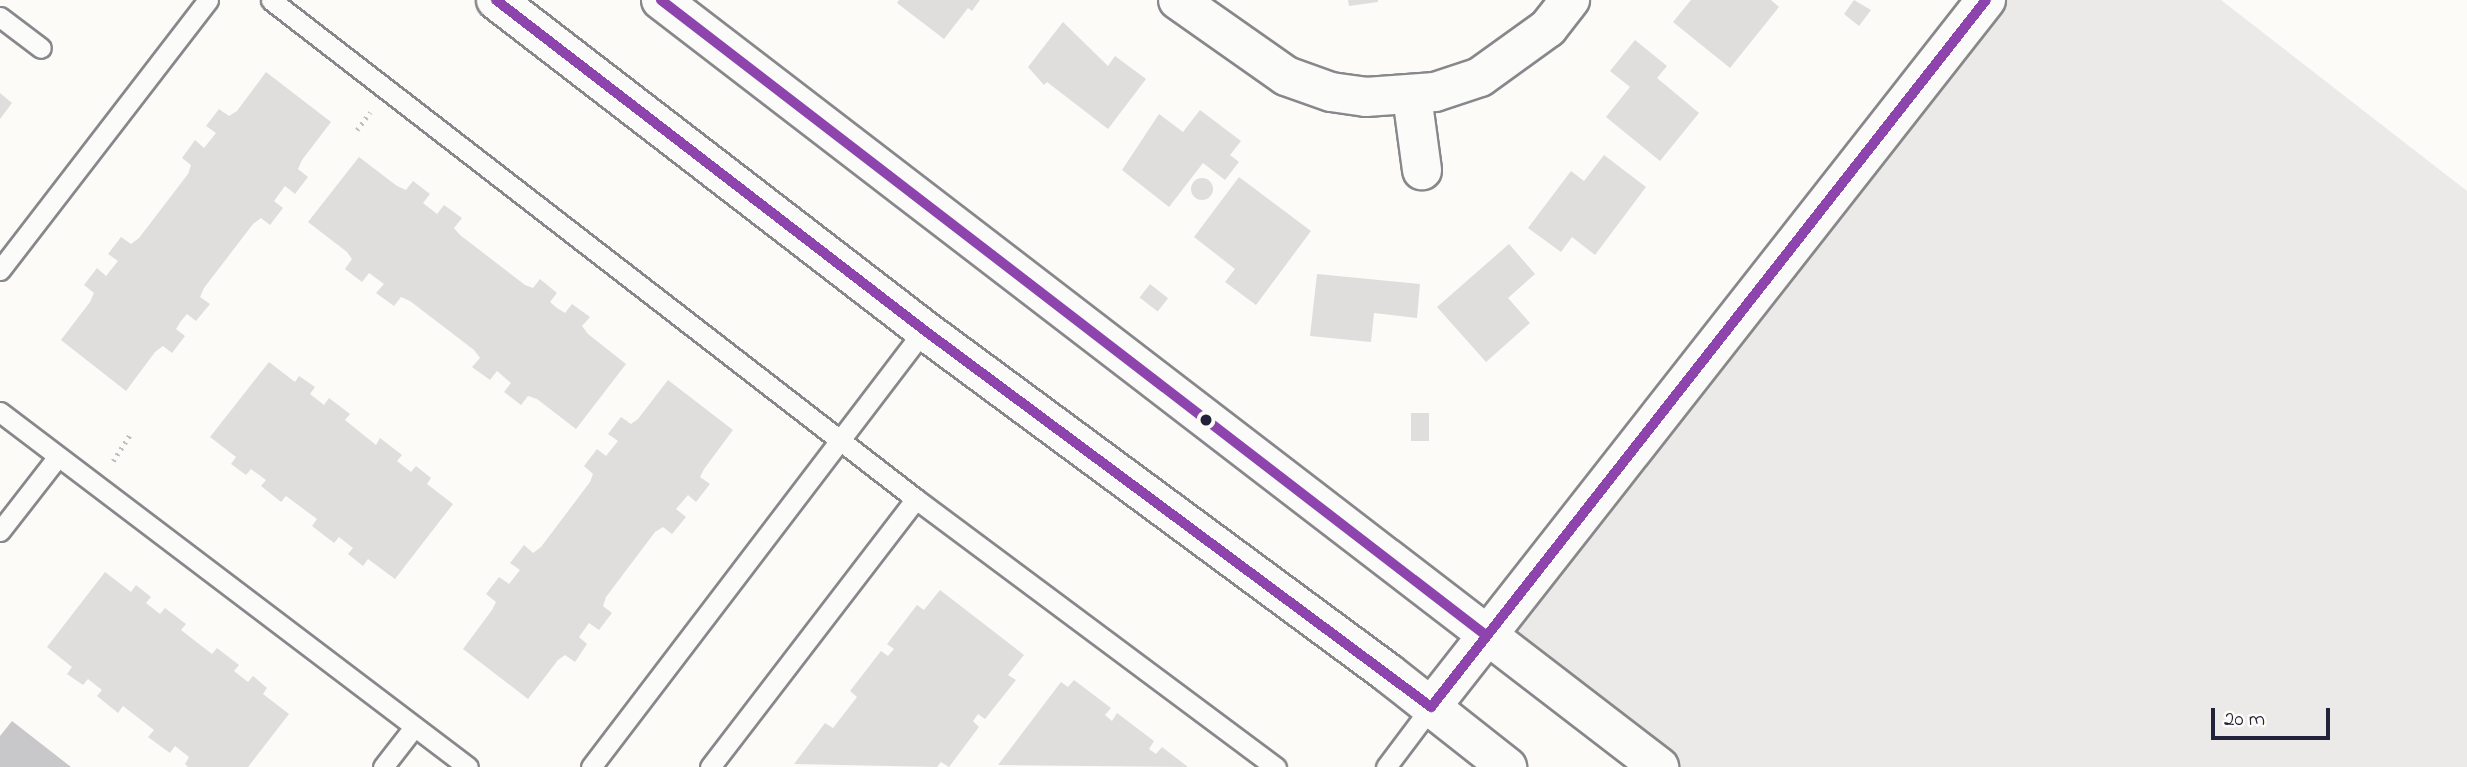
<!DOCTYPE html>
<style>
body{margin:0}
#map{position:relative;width:2467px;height:767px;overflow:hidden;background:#fcfbf8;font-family:"Indie Flower",sans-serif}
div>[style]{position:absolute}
.green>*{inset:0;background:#ebeae8}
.water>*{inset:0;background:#c8c8ca}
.building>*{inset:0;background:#dfdedd;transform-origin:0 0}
.round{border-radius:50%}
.path>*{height:4.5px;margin-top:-2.25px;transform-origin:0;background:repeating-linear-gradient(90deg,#bfbfc0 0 2px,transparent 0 7px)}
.roads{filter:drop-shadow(2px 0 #88888c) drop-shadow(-2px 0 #88888c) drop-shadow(0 2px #88888c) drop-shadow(0 -2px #88888c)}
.lane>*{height:19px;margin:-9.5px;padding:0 9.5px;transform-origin:9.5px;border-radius:9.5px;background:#fbfbf9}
.street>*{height:38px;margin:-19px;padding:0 19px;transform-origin:19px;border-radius:19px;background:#fbfbf9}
.secondary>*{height:38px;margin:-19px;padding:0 19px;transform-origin:19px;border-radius:19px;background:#fbfbf9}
.primary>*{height:38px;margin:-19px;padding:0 19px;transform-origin:19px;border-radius:19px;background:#fbfbf9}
.bus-1>*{height:10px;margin:-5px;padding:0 5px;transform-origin:5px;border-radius:5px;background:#8e44ad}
.dots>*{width:19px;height:19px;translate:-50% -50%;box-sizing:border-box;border:4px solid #fdfcf7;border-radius:50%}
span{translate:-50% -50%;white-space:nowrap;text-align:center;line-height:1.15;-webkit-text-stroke:5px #fdfcf7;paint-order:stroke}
.scale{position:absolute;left:2211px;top:708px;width:119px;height:32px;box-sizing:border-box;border:4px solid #22223b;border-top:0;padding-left:9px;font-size:21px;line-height:24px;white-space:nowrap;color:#22223b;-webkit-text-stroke:5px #fdfcf7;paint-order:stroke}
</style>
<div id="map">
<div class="green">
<i style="clip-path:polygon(1986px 0,2221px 0,2467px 191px,2467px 767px,1658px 767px,1487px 636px)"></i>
</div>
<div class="water">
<i style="clip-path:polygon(12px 721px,71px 767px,0 767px,0 736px)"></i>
</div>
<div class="building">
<i style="clip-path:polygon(899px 0,980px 0,972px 11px,968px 8px,944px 39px,897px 3px)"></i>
<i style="clip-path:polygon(1348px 0,1378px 0,1378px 2px,1349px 6px)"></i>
<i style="clip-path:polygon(1691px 0,1771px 0,1779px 7px,1730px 68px,1673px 22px)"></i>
<i style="clip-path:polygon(1854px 0,1871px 10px,1859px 26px,1844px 14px)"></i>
<i style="clip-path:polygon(1063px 22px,1108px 66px,1115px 56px,1146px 79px,1108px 129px,1047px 82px,1044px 85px,1028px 67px)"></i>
<i style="clip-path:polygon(1635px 40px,1667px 66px,1657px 78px,1699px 113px,1660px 161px,1606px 117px,1630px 87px,1610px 71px)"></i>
<i style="clip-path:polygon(266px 72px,331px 122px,302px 160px,298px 169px,308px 177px,295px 194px,285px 186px,274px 201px,283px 208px,270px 225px,261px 218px,253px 224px,204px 288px,200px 297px,210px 304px,196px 321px,187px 314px,181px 321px,176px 329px,185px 336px,172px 353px,163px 346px,155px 352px,126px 391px,61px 340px,90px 302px,94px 293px,84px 285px,97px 268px,106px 276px,118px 261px,108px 254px,121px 237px,131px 244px,139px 238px,188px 174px,191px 165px,182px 158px,195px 140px,204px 148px,216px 133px,206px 126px,219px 109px,229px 116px,237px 111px)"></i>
<i style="clip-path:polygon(0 93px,12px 103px,0 119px)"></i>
<i style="clip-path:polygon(1200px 110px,1241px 141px,1230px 155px,1239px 162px,1225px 180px,1203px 163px,1169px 207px,1122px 170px,1159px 114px,1183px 132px)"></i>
<i style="clip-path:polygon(1604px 155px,1646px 187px,1595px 255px,1572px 237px,1561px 252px,1528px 228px,1571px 171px,1584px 181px)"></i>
<i style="clip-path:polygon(359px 157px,397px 186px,406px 190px,413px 181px,430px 194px,423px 203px,437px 214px,444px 205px,462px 218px,454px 228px,460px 235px,525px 285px,533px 288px,540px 279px,557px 293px,550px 302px,557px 308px,565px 313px,572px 304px,590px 317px,582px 326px,588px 334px,626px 364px,576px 429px,537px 399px,528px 396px,521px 405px,504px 392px,511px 383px,497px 371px,490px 380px,472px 367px,480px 358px,474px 350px,410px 301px,401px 297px,394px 306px,376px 293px,384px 284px,369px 273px,362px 282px,345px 269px,352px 259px,347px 252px,308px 222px)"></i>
<i style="clip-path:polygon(1239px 177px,1311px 231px,1256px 305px,1225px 282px,1235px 269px,1194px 237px)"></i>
<i class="round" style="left:1191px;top:178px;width:22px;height:22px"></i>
<i style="clip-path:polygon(1509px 244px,1535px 274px,1508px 298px,1530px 323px,1486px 362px,1437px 307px)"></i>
<i style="clip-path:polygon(1317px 274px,1420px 284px,1417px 318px,1374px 313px,1371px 342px,1310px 336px)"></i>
<i style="left:1150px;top:284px;width:23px;height:17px;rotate:38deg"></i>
<i style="clip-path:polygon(269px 362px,295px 382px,299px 376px,315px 387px,310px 394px,324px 405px,329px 398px,350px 414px,345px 420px,376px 445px,380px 438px,402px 455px,397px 461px,411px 472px,416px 466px,431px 478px,427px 484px,453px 504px,395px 579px,368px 559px,363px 566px,348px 554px,353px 548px,339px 537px,334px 543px,312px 526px,317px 519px,286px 496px,281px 502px,261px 486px,266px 480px,251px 469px,246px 475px,231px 464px,236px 457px,210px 437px)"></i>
<i style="clip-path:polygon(668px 380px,733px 430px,704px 469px,700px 477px,710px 484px,696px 502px,688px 495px,676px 509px,686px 517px,672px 534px,663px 527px,655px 532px,606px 597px,603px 606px,612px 613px,599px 630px,589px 623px,579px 637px,587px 644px,575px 662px,565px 655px,558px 660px,528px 699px,463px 649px,492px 610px,496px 602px,486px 594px,499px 577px,509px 584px,520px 570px,510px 563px,524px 545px,533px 553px,541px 547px,590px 482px,593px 474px,584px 466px,597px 449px,606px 456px,618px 441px,608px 434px,621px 417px,631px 424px,638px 419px)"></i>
<i style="left:1411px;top:413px;width:18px;height:28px"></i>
<i style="clip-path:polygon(105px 572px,131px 592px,136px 585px,151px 597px,146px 603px,160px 614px,165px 608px,186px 624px,181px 630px,212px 654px,217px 648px,239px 665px,234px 671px,248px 682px,253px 676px,267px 688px,263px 694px,289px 714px,248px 767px,188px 767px,185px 764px,189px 757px,175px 746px,170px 753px,148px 737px,154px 730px,123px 706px,118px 713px,97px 696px,102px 690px,88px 679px,83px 685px,67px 674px,72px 667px,47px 647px)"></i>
<i style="clip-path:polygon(940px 590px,1024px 655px,1008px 675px,1016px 680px,985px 719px,978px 714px,973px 721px,979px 727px,949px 767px,941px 762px,937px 767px,794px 764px,825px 723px,833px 728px,857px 697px,850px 691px,881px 651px,888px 656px,894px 649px,887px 644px,917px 605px,924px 610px)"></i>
<i style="clip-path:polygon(1074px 680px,1111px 708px,1105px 715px,1112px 721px,1117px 713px,1154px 741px,1149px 749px,1156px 754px,1162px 747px,1188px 767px,998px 765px,1061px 682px,1068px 687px)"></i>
</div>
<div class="path">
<i style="left:357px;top:130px;width:22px;rotate:-54deg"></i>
<i style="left:113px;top:461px;width:33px;rotate:-57deg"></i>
</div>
<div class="roads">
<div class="lane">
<i style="left:271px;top:0;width:815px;rotate:37.73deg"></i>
<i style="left:916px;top:499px;width:449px;rotate:36.7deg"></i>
<i style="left:0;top:17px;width:51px;rotate:37.1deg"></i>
<i style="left:0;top:270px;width:341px;rotate:-52.4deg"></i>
<i style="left:0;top:412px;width:587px;rotate:37.18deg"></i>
<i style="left:0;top:531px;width:91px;rotate:-52.1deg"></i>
<i style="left:383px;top:767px;width:51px;rotate:-52.2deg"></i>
<i style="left:591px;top:767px;width:549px;rotate:-52.69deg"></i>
<i style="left:710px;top:767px;width:338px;rotate:-52.5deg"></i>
<i style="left:1386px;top:767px;width:75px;rotate:-53.1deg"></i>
</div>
<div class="street">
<i style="left:1178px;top:0;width:132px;rotate:35.1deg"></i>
<i style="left:1286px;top:76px;width:48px;rotate:19.6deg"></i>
<i style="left:1331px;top:92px;width:35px;rotate:8deg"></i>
<i style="left:1366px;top:97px;width:69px;rotate:-4.1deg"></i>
<i style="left:1435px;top:92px;width:47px;rotate:-18.4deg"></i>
<i style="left:1480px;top:77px;width:84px;rotate:-35.8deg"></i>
<i style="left:1548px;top:28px;width:36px;rotate:-52deg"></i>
<i style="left:1412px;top:96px;width:75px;rotate:82.3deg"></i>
</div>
<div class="secondary">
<i style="left:1431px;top:707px;width:899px;rotate:-51.87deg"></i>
</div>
<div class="primary">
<i style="left:496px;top:0;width:540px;rotate:37.63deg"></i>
<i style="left:924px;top:330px;width:577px;rotate:36.47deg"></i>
<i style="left:1388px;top:673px;width:152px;rotate:38.3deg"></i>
<i style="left:661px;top:0;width:1259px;rotate:37.54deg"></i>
</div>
</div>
<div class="bus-1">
<i style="left:496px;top:0;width:540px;rotate:37.63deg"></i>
<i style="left:924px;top:330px;width:632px;rotate:36.63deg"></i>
<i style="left:1431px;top:707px;width:899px;rotate:-51.87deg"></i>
<i style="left:661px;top:0;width:1042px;rotate:37.6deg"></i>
</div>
<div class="dots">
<i style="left:1206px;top:420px;background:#22223b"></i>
</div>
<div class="scale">20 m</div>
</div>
